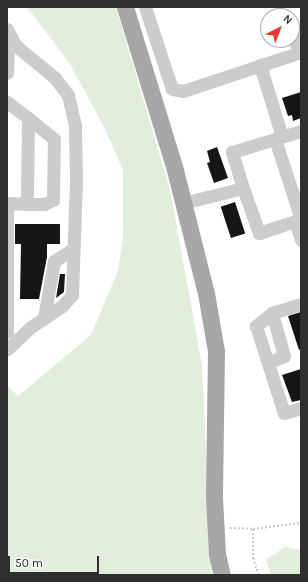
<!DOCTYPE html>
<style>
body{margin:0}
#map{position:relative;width:308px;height:582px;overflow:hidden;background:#fff;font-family:Karla,sans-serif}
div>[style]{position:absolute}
.green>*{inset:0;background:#e3eddd}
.building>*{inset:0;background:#161616;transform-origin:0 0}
.path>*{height:2px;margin-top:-1px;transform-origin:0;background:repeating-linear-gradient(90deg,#ccc 0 2px,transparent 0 4px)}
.minor>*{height:13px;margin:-6.5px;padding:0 6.5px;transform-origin:6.5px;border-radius:6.5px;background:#ccc}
.major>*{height:17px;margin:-8.5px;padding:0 8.5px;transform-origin:8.5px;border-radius:8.5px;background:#a7a7a7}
span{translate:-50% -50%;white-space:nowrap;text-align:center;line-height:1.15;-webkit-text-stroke:4px #fff;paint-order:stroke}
.frame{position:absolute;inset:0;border:8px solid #2f2f2f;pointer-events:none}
.north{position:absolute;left:260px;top:8px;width:40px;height:40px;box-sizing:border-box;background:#fff;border:1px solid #acacac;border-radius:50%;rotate:42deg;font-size:11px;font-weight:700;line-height:16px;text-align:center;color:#2f2f2f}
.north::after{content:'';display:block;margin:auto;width:14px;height:18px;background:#eb3a2d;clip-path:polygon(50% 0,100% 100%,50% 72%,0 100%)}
.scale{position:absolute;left:8px;top:556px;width:91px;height:18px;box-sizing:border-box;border:2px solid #2f2f2f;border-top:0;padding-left:5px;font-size:12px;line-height:14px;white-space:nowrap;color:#2f2f2f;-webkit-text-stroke:3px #fff;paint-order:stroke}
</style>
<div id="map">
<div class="green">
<i style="clip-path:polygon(27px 7px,116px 7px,170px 190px,202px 365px,212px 575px,7px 575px,7px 385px,18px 396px,91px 335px,118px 271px,123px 238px,123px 170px,104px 127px,70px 64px)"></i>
<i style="clip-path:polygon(285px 547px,301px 550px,301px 575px,271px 575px,266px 560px)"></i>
</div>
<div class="building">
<i style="clip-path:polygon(301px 92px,301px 118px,293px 121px,292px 115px,288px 116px,282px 98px)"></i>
<i style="clip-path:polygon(217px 147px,228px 178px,214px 183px,207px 163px,210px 162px,207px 151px)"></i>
<i style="left:235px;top:202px;width:33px;height:15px;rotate:72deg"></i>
<i style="clip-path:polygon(15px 224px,60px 224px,60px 244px,47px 244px,47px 257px,39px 299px,20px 299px,21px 244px,15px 244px)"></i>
<i style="clip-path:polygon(60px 274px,65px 274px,64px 292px,56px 298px)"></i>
<i style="clip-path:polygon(301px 312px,301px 349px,299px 350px,288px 316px)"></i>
<i style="clip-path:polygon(301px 369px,301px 400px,292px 402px,282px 375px)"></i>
</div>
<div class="path">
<i style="left:230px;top:528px;width:23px;rotate:2deg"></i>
<i style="left:253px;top:529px;width:48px;rotate:-7.1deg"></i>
<i style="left:253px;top:529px;width:29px;rotate:90deg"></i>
<i style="left:253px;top:558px;width:18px;rotate:71deg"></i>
</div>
<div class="minor">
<i style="left:145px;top:7px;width:86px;rotate:71.8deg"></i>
<i style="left:172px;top:89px;width:11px;rotate:10deg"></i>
<i style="left:183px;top:91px;width:124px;rotate:-18.3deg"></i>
<i style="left:7px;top:29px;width:18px;rotate:63deg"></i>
<i style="left:15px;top:45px;width:52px;rotate:39.5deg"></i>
<i style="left:55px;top:78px;width:21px;rotate:53deg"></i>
<i style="left:68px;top:95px;width:31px;rotate:77deg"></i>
<i style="left:75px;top:125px;width:56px;rotate:89deg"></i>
<i style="left:76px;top:181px;width:114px;rotate:92deg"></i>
<i style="left:72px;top:295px;width:15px;rotate:132deg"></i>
<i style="left:62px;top:306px;width:36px;rotate:146deg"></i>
<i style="left:32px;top:326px;width:34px;rotate:137deg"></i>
<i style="left:292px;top:32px;width:21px;rotate:71deg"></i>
<i style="left:260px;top:65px;width:75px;rotate:73deg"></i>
<i style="left:7px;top:73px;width:39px;rotate:-87deg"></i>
<i style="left:7px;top:102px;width:26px;rotate:37deg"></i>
<i style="left:28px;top:118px;width:86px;rotate:90.7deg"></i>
<i style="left:27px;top:204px;width:20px;rotate:-177deg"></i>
<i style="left:275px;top:139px;width:84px;rotate:72deg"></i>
<i style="left:243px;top:188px;width:48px;rotate:70.4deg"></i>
<i style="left:259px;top:233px;width:44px;rotate:-18.4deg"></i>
<i style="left:183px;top:203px;width:62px;rotate:-14deg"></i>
<i style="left:243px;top:188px;width:38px;rotate:-107deg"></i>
<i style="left:232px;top:152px;width:72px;rotate:-16.9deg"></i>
<i style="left:27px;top:204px;width:17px"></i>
<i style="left:44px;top:204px;width:10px;rotate:-24deg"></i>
<i style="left:53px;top:200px;width:61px;rotate:-89.1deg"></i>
<i style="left:54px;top:139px;width:33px;rotate:-141deg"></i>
<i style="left:7px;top:210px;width:122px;rotate:90deg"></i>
<i style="left:295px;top:221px;width:20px;rotate:72deg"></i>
<i style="left:301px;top:304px;width:30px;rotate:163deg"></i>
<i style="left:272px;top:313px;width:21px;rotate:141deg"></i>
<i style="left:256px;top:326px;width:91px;rotate:72.2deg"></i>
<i style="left:284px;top:413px;width:18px;rotate:-16deg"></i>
<i style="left:44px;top:318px;width:58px;rotate:-80deg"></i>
<i style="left:54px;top:261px;width:22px;rotate:-32deg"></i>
<i style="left:268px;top:363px;width:17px;rotate:-24deg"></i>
<i style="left:284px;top:356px;width:45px;rotate:-105.6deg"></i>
</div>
<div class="major">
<i style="left:125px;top:7px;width:170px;rotate:72.9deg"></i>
<i style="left:175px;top:170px;width:127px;rotate:75.9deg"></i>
<i style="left:206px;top:293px;width:59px;rotate:80.2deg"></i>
<i style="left:216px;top:351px;width:146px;rotate:90.8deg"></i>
<i style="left:214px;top:497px;width:57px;rotate:87deg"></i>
<i style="left:217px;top:554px;width:22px;rotate:77deg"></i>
</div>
<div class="frame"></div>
<div class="north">N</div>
<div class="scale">50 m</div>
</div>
